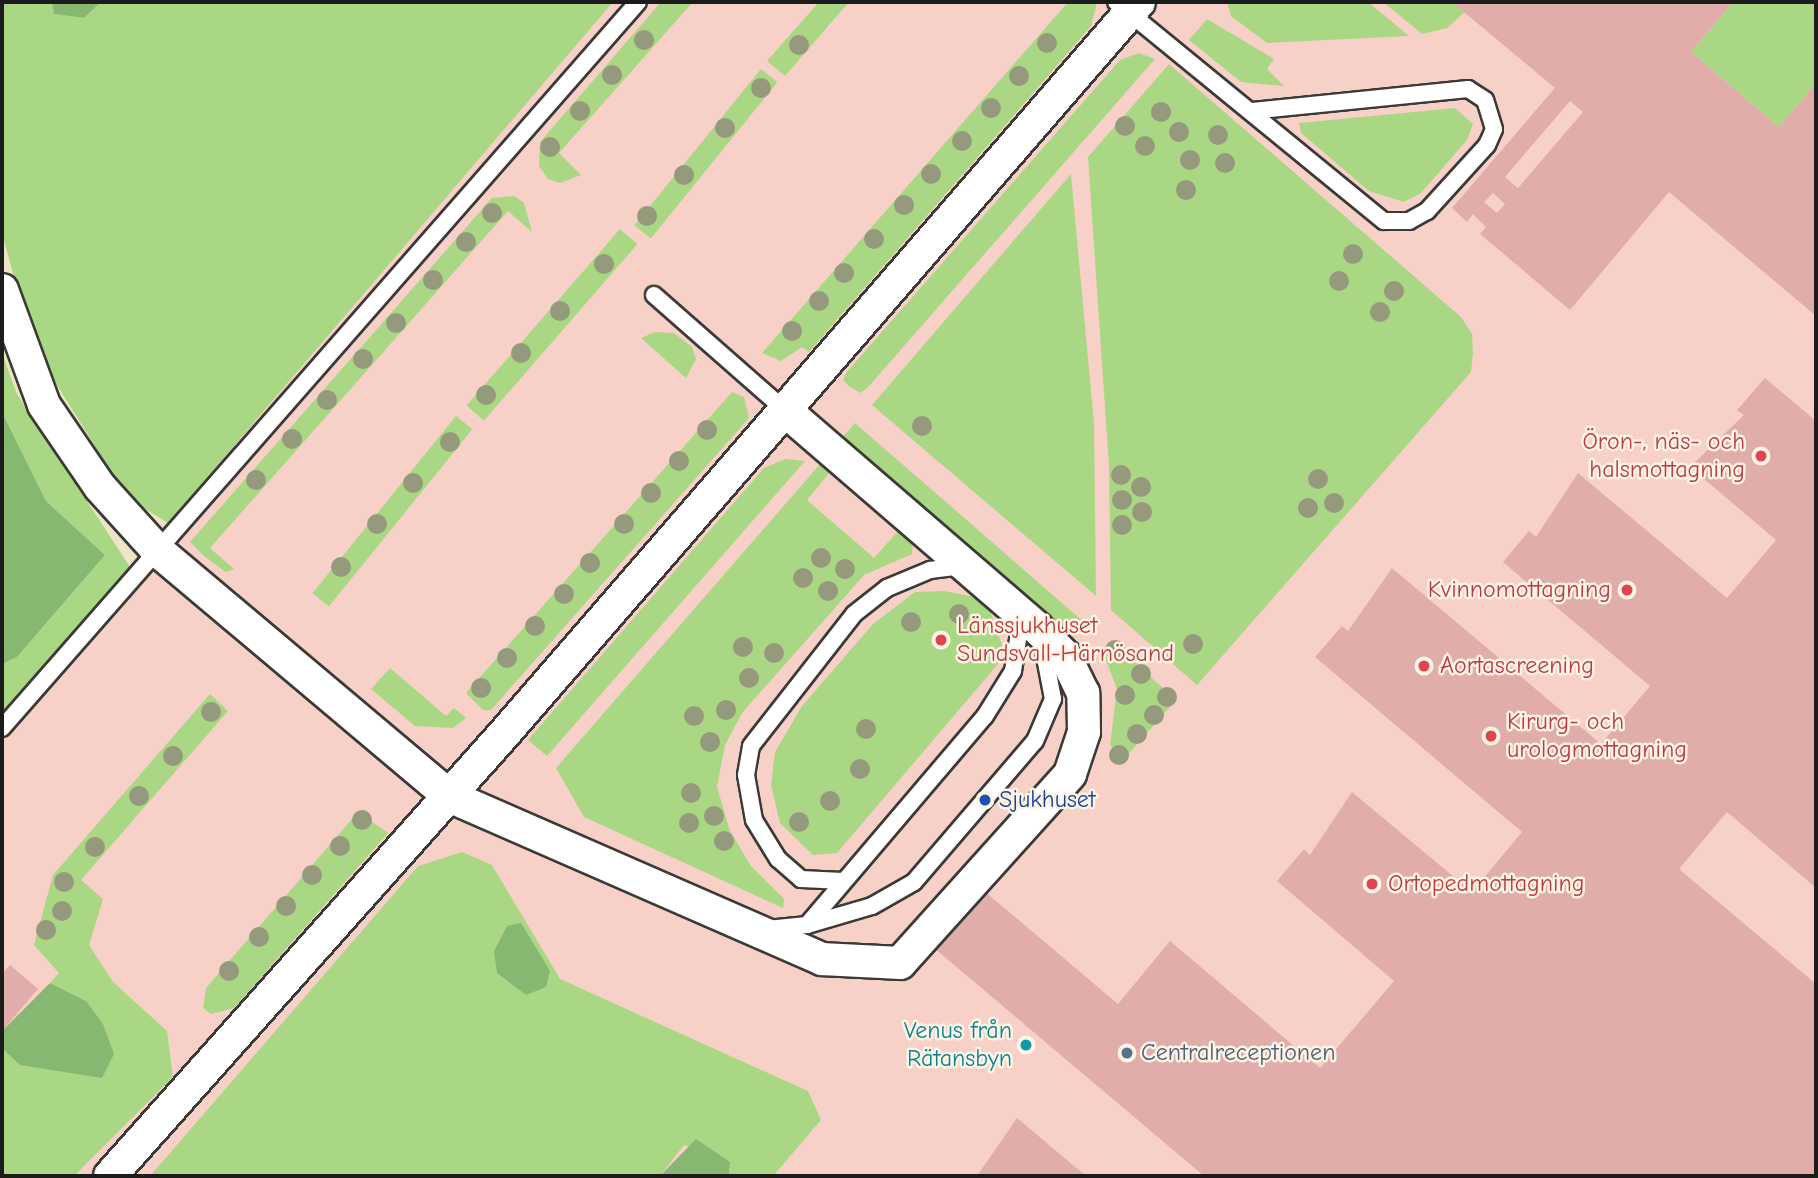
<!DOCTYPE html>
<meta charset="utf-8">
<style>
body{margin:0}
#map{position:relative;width:1818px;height:1178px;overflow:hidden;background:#ede5c6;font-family:"Comic Neue",sans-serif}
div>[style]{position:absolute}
.built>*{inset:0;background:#f7d1c7}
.green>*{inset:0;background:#aad784;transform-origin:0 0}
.forest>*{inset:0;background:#87b872}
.building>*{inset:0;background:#e1adab}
.roads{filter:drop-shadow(2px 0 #3b3a36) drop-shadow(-2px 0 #3b3a36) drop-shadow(0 2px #3b3a36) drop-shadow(0 -2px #3b3a36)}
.lane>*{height:16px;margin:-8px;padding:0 8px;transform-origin:8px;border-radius:8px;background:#fff}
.street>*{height:32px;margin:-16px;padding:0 16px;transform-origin:16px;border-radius:16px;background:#fff}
.trees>*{width:20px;height:20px;margin:-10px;border-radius:50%;background:#969a7c}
.dots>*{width:19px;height:19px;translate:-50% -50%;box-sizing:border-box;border:4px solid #fcf5e5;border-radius:50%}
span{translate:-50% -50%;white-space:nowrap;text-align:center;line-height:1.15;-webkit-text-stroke:5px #fcf5e5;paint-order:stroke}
.health-label{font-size:24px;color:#be3a42}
.right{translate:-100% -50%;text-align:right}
.left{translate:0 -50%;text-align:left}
.transit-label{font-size:24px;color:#164399}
.culture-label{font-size:24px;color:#0d838f}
.service-label{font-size:24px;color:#4e5e75}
.frame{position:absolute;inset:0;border:4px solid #1c1c1c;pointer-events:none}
</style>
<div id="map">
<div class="built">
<i style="clip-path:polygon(613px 2px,1816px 2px,1816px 1176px,2px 1176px,2px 712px)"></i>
</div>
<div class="green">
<i style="clip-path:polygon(2px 2px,52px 2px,55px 14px,84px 18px,101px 2px,613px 2px,168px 523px,139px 505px,110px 470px,33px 347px,2px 233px)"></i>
<i style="clip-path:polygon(661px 2px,693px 2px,559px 153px,581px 175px,560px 183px,548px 179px,539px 166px,540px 142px)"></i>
<i style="clip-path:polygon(819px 2px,849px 2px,785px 76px,767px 61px)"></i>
<i style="clip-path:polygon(1068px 2px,1097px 3px,1091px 26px,809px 352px,802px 347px,781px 361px,762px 353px)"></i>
<i style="clip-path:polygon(1227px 2px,1368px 2px,1409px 36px,1267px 43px,1231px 16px)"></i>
<i style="clip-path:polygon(1383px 2px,1452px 2px,1465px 12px,1447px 28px,1422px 34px)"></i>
<i style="clip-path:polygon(1733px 2px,1816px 2px,1816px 83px,1779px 127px,1691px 52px)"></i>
<i style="clip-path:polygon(1207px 19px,1274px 59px,1267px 69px,1284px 86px,1241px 82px,1189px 40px)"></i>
<i style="clip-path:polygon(1139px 53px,1155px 59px,869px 386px,861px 393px,850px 387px,843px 380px,846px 373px,1120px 60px)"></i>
<i style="clip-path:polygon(1169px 64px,1461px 317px,1472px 334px,1473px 353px,1471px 372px,1197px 685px,1111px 610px,1109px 466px,1088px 157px)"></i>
<i style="left:761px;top:69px;width:21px;height:201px;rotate:39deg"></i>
<i style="clip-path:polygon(1455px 108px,1473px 124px,1467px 140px,1421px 193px,1404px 202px,1369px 191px,1301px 133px,1299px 123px)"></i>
<i style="clip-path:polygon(1071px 174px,1094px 424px,1096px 596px,872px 405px)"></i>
<i style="clip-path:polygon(514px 196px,524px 203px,532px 232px,508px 211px,210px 548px,234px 569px,226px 572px,205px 557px,190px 542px,492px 198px)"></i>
<i style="left:620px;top:229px;width:23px;height:234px;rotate:41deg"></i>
<i style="clip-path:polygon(655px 332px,674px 333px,692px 347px,696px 359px,686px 378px,641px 338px)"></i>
<i style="clip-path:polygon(2px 353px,17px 394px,130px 567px,2px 712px,2px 664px,17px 657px,105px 555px,46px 501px,2px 412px)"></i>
<i style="clip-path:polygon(732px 392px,744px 397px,749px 418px,491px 710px,483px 710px,466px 693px)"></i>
<i style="left:456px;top:416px;width:21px;height:228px;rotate:39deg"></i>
<i style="left:855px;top:423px;width:306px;height:18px;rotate:41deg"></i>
<i style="clip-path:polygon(785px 459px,805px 461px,547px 756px,528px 740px,764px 468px)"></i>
<i style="clip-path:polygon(821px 463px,830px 472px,807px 500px,874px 558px,898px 531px,913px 543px,912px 554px,864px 575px,742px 713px,725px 745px,717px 787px,730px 831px,751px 866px,784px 899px,783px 908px,584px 817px,556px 768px)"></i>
<i style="clip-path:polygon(944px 591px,975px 597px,990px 610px,1003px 648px,998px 664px,837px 853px,813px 855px,780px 823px,771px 785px,775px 752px,802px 706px,873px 624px,915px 592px)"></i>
<i style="clip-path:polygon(1113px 643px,1176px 700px,1125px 758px,1110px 745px,1117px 689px,1104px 655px)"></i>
<i style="clip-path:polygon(390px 668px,446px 716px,454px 708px,466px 718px,453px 728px,415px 726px,371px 689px)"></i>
<i style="clip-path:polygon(210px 694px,228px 711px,81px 880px,103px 899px,89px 945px,113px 982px,167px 1031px,173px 1077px,74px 1176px,2px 1176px,2px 1028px,2px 1048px,86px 1001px,50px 983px,59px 973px,34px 945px,53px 875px)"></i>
<i style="clip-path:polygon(358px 812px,388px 833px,234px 1008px,211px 1014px,203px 1008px,206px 988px)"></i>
<i style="clip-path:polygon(462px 852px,492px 865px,560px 979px,808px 1091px,821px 1120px,773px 1176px,729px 1176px,730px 1162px,684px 1145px,660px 1176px,150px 1176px,418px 866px)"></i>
</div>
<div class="forest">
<i style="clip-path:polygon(52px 2px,101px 2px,84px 18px,54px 14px)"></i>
<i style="clip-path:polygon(2px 412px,46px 501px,105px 555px,17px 657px,2px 664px)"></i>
<i style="clip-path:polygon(521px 923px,550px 971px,546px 987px,526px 995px,497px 973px,494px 951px,507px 926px)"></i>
<i style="clip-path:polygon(50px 983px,86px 1001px,103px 1024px,114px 1054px,102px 1078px,20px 1065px,2px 1048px,3px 1030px)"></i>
<i style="clip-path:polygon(696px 1139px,730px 1162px,729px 1176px,660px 1176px)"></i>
</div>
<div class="building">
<i style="clip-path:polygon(evenodd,1452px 2px,1733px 2px,1691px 52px,1779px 127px,1816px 83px,1816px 316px,1669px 192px,1570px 310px,1480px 234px,1486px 227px,1473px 214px,1467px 222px,1452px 208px,1555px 88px,1452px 2px,1570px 101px,1583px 112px,1518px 188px,1505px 177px,1570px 101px,1452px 2px,1493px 193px,1505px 204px,1497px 213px,1484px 202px,1493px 193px)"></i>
<i style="clip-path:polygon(1765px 378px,1816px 421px,1816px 888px,1727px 812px,1679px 869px,1816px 984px,1816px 1176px,1204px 1176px,934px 948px,983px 890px,1118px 1004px,1170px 941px,1320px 1068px,1394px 981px,1277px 881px,1304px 849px,1310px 855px,1352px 792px,1472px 892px,1522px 832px,1315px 657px,1342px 626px,1348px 631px,1392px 568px,1601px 744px,1650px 686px,1503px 562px,1529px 531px,1536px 537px,1578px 473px,1727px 598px,1776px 540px,1690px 467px,1744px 415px,1737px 410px)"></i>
<i style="clip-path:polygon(10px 965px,38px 989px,3px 1030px,2px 974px)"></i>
<i style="clip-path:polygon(1017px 1118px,1086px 1176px,977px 1176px)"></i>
</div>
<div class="roads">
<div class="lane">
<i style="left:1116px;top:2px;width:346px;rotate:39.3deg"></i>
<i style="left:1384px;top:221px;width:25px"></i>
<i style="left:1409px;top:221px;width:21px;rotate:-29deg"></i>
<i style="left:1427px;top:211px;width:89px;rotate:-47.7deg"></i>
<i style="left:1487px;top:145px;width:17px;rotate:-66deg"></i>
<i style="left:1494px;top:129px;width:30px;rotate:-107deg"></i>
<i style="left:1485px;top:100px;width:20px;rotate:-147deg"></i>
<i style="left:1468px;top:89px;width:219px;rotate:174.2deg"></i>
<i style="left:654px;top:295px;width:176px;rotate:41.3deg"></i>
<i style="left:2px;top:728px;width:965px;rotate:-48.78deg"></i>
<i style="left:843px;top:881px;width:42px;rotate:-177.3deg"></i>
<i style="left:801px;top:879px;width:30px;rotate:-139deg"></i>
<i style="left:778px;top:859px;width:46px;rotate:-121.6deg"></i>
<i style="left:754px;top:820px;width:46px;rotate:-100.1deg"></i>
<i style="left:746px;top:775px;width:29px;rotate:-80deg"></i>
<i style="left:751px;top:746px;width:167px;rotate:-52deg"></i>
<i style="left:854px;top:614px;width:42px;rotate:-38.2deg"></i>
<i style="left:887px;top:588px;width:47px;rotate:-22.7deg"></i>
<i style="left:930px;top:570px;width:35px;rotate:-7deg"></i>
<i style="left:807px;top:925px;width:275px;rotate:-49.6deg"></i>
<i style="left:985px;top:716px;width:53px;rotate:-58.1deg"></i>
<i style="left:1013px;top:671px;width:39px;rotate:-81deg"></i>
<i style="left:1019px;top:632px;width:19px;rotate:-108deg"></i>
<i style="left:767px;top:929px;width:40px;rotate:-5.7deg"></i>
<i style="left:807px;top:925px;width:68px;rotate:-16.3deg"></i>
<i style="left:872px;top:906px;width:48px;rotate:-29.7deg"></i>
<i style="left:914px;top:882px;width:186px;rotate:-49.4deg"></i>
<i style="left:1035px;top:741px;width:46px;rotate:-66.8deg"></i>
<i style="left:1053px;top:699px;width:58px;rotate:-100.9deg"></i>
</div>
<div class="street">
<i style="left:2px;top:290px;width:122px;rotate:69.9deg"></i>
<i style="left:44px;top:405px;width:99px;rotate:55.7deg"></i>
<i style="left:100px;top:487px;width:85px;rotate:47.9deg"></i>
<i style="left:157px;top:550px;width:382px;rotate:40.1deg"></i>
<i style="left:449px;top:796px;width:407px;rotate:23.6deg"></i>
<i style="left:822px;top:959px;width:78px;rotate:2.9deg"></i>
<i style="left:900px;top:963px;width:254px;rotate:-48deg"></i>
<i style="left:1070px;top:774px;width:44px;rotate:-71.6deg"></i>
<i style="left:1084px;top:732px;width:39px;rotate:-91deg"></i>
<i style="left:1083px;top:693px;width:41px;rotate:-115.9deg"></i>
<i style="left:1065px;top:656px;width:41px;rotate:-135deg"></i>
<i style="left:1036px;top:627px;width:330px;rotate:-139.2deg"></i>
<i style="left:110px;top:1176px;width:592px;rotate:-48.29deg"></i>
<i style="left:504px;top:734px;width:969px;rotate:-49.06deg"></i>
</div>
</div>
<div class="trees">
<i style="left:644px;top:40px"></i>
<i style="left:1047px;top:43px"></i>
<i style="left:799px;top:45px"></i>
<i style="left:612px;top:75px"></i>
<i style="left:1019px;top:76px"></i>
<i style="left:761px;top:88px"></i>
<i style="left:991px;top:108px"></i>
<i style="left:580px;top:111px"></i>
<i style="left:1161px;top:112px"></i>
<i style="left:1125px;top:126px"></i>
<i style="left:725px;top:128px"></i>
<i style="left:1179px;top:132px"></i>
<i style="left:1218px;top:135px"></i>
<i style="left:962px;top:141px"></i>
<i style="left:1145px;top:146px"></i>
<i style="left:550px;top:147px"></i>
<i style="left:1190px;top:160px"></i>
<i style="left:1225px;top:163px"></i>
<i style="left:931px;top:174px"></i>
<i style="left:684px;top:175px"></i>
<i style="left:1186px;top:190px"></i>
<i style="left:904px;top:205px"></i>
<i style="left:492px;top:213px"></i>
<i style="left:647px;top:216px"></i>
<i style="left:874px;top:239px"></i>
<i style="left:466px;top:242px"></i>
<i style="left:1353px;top:254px"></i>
<i style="left:604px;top:264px"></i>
<i style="left:844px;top:273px"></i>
<i style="left:433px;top:280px"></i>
<i style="left:1339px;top:281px"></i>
<i style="left:1394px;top:291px"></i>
<i style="left:819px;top:301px"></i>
<i style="left:560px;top:311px"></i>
<i style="left:1380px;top:312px"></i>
<i style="left:396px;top:323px"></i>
<i style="left:792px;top:331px"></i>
<i style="left:521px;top:353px"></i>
<i style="left:363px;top:359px"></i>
<i style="left:486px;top:395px"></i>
<i style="left:327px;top:400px"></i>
<i style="left:922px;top:426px"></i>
<i style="left:707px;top:430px"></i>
<i style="left:292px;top:439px"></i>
<i style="left:450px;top:442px"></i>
<i style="left:679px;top:461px"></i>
<i style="left:1121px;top:475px"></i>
<i style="left:1318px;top:479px"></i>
<i style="left:256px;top:480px"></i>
<i style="left:413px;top:483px"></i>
<i style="left:1141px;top:487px"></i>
<i style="left:651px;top:493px"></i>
<i style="left:1122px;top:500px"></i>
<i style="left:1334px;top:503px"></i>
<i style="left:1308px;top:508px"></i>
<i style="left:1142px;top:512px"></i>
<i style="left:377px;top:524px"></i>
<i style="left:624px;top:524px"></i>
<i style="left:1122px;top:525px"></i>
<i style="left:821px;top:558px"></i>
<i style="left:590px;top:563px"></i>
<i style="left:341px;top:567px"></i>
<i style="left:845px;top:569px"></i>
<i style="left:803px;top:578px"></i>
<i style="left:828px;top:591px"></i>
<i style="left:564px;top:594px"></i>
<i style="left:959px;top:614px"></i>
<i style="left:911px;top:622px"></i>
<i style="left:535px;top:626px"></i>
<i style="left:1193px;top:644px"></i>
<i style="left:743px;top:647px"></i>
<i style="left:1115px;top:650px"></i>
<i style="left:774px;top:653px"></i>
<i style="left:507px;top:658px"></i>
<i style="left:1141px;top:674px"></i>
<i style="left:749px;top:678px"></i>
<i style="left:481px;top:688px"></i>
<i style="left:1125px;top:695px"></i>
<i style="left:1167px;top:697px"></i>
<i style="left:726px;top:710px"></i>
<i style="left:211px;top:712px"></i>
<i style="left:1154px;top:715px"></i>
<i style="left:694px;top:716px"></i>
<i style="left:866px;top:729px"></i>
<i style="left:1137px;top:734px"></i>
<i style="left:710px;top:742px"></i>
<i style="left:1119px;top:755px"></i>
<i style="left:173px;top:756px"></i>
<i style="left:860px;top:769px"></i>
<i style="left:691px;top:793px"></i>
<i style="left:139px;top:796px"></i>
<i style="left:830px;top:801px"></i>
<i style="left:714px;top:816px"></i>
<i style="left:362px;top:820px"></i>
<i style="left:799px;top:822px"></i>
<i style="left:689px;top:823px"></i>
<i style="left:724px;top:841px"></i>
<i style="left:340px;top:846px"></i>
<i style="left:95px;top:847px"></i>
<i style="left:312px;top:875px"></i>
<i style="left:64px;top:882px"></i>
<i style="left:286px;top:906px"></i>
<i style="left:62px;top:911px"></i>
<i style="left:46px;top:930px"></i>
<i style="left:259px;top:937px"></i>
<i style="left:229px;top:971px"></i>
</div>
<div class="dots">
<i style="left:1761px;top:456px;background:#e0444e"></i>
<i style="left:1627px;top:590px;background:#e0444e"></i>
<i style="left:941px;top:640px;background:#e0444e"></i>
<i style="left:1424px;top:666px;background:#e0444e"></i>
<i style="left:1491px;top:736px;background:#e0444e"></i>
<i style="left:985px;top:800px;background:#1a4fb4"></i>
<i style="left:1372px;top:884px;background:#e0444e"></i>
<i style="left:1026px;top:1045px;background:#0f9aa8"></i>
<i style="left:1127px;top:1053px;background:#5c6f8a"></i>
</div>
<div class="health-label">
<span class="right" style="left:1745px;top:456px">Öron-, näs- och<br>halsmottagning</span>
<span class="right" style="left:1611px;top:590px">Kvinnomottagning</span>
<span class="left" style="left:957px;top:640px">Länssjukhuset<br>Sundsvall-Härnösand</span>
<span class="left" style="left:1440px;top:666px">Aortascreening</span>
<span class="left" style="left:1507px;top:736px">Kirurg- och<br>urologmottagning</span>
<span class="left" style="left:1388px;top:884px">Ortopedmottagning</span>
</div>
<div class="transit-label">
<span class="left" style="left:999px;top:800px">Sjukhuset</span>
</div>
<div class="culture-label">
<span class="right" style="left:1012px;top:1045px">Venus från<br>Rätansbyn</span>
</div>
<div class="service-label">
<span class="left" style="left:1141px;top:1053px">Centralreceptionen</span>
</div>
<div class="frame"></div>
</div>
